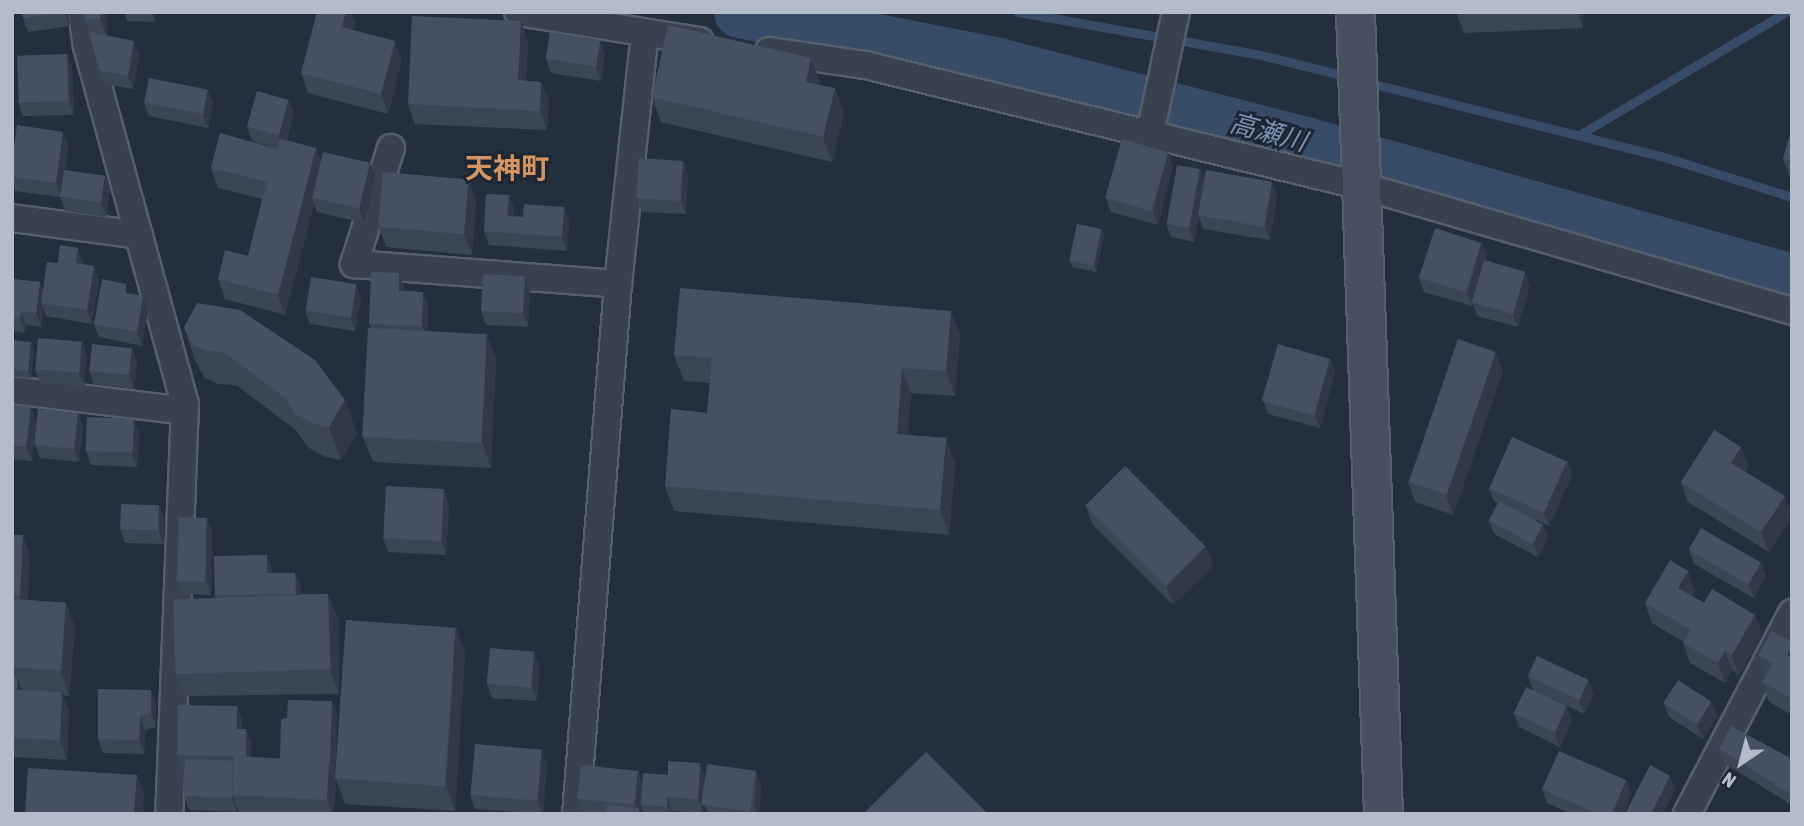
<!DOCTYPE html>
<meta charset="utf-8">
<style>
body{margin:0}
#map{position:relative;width:1804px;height:826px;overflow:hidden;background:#242f3e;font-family:"Asap Condensed","Noto Sans JP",sans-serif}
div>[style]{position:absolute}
.stream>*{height:9px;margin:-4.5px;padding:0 4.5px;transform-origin:4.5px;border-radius:4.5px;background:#394c67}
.river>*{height:51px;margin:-25.5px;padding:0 25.5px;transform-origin:25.5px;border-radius:25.5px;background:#394c67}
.roads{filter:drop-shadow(2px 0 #565f6c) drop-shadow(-2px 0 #565f6c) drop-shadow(0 2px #565f6c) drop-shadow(0 -2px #565f6c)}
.street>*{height:26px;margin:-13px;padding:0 13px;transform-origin:13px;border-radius:13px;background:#38414e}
.secondary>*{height:37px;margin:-18.5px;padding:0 18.5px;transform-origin:18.5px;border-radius:18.5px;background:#465061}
.wall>*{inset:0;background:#3b4654}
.shaded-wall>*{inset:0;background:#303945}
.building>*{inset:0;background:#455162;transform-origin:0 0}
span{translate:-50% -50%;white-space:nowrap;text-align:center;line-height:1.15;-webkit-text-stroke:6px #1d2633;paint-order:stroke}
.water-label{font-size:26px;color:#7c92b1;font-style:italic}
.quarter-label{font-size:28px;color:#d59563;font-weight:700}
.frame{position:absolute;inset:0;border:14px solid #b4bcc9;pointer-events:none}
.north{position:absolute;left:1706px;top:728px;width:70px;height:70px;-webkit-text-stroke:5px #1d2633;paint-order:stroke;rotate:215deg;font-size:19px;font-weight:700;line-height:28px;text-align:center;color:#b4bcc9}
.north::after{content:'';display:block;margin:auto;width:24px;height:32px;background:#b4bcc9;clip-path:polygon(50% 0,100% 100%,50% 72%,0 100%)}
</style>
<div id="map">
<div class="stream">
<i style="left:1018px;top:12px;width:243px;rotate:10deg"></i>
<i style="left:1257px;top:54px;width:96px;rotate:13.9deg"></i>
<i style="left:1366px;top:82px;width:304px;rotate:14.1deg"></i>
<i style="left:1661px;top:156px;width:137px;rotate:17.4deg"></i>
<i style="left:1579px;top:135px;width:241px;rotate:-30.7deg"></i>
</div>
<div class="river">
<i style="left:739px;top:12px;width:264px;rotate:11.1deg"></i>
<i style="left:998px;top:63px;width:317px;rotate:14.4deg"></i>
<i style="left:1305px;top:142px;width:506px;rotate:15.71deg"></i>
</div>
<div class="roads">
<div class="street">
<i style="left:82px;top:12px;width:34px;rotate:82deg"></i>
<i style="left:87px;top:46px;width:371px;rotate:74.7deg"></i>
<i style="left:185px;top:404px;width:410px;rotate:92.2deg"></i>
<i style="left:518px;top:12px;width:184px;rotate:9.1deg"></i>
<i style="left:769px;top:51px;width:97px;rotate:8.3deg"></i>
<i style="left:865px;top:65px;width:512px;rotate:13.68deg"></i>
<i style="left:1362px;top:186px;width:448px;rotate:16.2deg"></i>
<i style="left:1150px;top:134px;width:125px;rotate:-78deg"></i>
<i style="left:391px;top:148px;width:122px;rotate:107.7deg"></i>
<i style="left:354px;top:264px;width:265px;rotate:4.3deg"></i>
<i style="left:12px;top:218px;width:128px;rotate:7.6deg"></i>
<i style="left:12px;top:390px;width:174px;rotate:6.9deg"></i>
<i style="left:576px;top:814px;width:532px;rotate:-85.47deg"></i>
<i style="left:618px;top:284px;width:252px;rotate:-83.9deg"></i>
<i style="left:1687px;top:814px;width:227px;rotate:-62.4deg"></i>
</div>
<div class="secondary">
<i style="left:1355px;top:12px;width:802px;rotate:88deg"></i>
</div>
</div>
<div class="wall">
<i style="clip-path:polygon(22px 12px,68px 12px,70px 26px,28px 32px,23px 18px)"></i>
<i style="clip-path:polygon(106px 12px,107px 36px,139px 55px,133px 89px,104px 84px,99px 70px,85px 20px)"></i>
<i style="clip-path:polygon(124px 12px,155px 12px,155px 22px,127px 21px)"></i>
<i style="clip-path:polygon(1456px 12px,1582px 12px,1583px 28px,1464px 33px)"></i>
<i style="clip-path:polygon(355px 24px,353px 30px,402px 60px,388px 114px,308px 93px,301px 73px)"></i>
<i style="clip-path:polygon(600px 40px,605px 54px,601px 81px,551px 73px,546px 59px)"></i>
<i style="clip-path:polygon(528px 41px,526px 81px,541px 82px,549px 101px,547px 130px,415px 124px,408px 104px)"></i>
<i style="clip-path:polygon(67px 54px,72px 68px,74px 115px,23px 116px,18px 102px)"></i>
<i style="clip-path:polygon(811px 58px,820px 83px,820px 85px,844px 113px,832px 162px,661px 122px,652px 97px)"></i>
<i style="clip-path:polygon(144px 103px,213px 104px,208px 128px,149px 116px)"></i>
<i style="clip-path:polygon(294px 114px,287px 140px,316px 148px,321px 161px,375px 177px,364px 223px,317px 212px,314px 204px,285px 315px,225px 299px,218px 279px,248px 256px,262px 199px,218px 188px,211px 168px,277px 149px,252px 141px,247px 127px)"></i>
<i style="clip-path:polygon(1792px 128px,1792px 179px,1791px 179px,1783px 159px)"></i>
<i style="clip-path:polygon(68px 145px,65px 170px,105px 176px,110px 189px,106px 217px,65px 211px,60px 197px,15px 191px,12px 182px,12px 162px)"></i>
<i style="clip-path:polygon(1168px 152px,1173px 166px,1158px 225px,1111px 212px,1106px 198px)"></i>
<i style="clip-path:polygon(683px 161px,688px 175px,686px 214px,642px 212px,637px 198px)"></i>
<i style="clip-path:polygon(1200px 169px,1204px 181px,1272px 182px,1277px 196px,1270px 240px,1203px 229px,1199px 216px,1194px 242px,1171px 237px,1166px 224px)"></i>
<i style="clip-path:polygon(509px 195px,514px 209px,513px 216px,523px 217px,564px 207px,569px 221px,567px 251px,489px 245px,484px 231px)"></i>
<i style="clip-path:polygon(476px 200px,472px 255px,386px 247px,379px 227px)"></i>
<i style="clip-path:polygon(1101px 229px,1104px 236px,1096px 272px,1072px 267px,1070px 260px)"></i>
<i style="clip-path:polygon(78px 248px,83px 264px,99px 280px,92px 324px,46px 316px,43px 308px,41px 327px,26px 325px,25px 333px,12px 331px,12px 273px,14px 279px,40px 282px,43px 291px,58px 263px)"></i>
<i style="clip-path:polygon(1487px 257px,1486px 261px,1530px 285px,1518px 327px,1477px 316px,1473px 304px,1472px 306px,1424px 292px,1419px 278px)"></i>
<i style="clip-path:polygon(404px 287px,404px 291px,423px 292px,428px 306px,427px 331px,496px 359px,491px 468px,373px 462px,363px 437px,371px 328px,369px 324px)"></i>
<i style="clip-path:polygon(530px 290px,528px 327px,486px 325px,481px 311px)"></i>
<i style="clip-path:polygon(129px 294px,143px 296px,148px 310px,142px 346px,99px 337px,94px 324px)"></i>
<i style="clip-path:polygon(361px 298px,355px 331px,310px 324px,305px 310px)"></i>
<i style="clip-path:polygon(951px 311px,960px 336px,955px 396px,911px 393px,908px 435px,946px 438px,955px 463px,949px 535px,674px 511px,665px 486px,707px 413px,710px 383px,684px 381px,674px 355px)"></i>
<i style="clip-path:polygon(184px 327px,357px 433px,341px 460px,326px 457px,307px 447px,297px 431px,236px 385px,218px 384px,204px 377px,195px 360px)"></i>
<i style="clip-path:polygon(12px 340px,34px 349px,31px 378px,12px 376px)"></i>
<i style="clip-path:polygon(132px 348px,137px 362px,134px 389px,94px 384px,89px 371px)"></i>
<i style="clip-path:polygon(87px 356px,84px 387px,40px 383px,35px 369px)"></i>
<i style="clip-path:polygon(1330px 359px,1335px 372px,1320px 428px,1268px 414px,1263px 401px)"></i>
<i style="clip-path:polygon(1503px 371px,1453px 515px,1415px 502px,1408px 482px)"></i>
<i style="clip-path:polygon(12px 405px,36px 421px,32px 461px,12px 459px)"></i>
<i style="clip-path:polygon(78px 413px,83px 427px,79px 462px,40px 458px,35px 445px)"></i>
<i style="clip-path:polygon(134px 419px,139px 433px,137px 467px,91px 465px,86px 451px)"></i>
<i style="clip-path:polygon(1741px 447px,1748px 467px,1745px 472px,1792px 516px,1769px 552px,1688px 502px,1681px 482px)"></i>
<i style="clip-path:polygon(1567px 461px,1572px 475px,1549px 526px,1535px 519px,1548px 538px,1538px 557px,1494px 534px,1489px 521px,1498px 503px,1494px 502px,1489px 488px)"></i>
<i style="clip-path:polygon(449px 503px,446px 555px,388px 552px,383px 538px)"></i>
<i style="clip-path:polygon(1086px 506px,1206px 546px,1213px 566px,1173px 605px,1093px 525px)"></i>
<i style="clip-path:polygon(164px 519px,164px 544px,125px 543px,120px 529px)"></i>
<i style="clip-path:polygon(212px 532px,211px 595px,183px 594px,178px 581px)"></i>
<i style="clip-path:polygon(12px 535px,30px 555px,28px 600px,66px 603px,75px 628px,69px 696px,63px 695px,69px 712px,67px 760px,12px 757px)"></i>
<i style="clip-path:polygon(1689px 550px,1761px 563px,1766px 576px,1754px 598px,1694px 564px)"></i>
<i style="clip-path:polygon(272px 569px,272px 573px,295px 573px,300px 586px,301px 594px,328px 594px,338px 619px,339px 694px,184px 696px,175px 671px,215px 595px)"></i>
<i style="clip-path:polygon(1695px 591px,1692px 596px,1763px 635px,1739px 675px,1732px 670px,1725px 683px,1690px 663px,1683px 643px,1684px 642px,1652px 623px,1645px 603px)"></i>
<i style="clip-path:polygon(1792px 642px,1792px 715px,1769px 702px,1762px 682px,1766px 675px,1758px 655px)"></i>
<i style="clip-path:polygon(465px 652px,455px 811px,345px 804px,336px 779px)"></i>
<i style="clip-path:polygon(534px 652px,539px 666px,537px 701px,492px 698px,487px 684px)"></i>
<i style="clip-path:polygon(1528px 676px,1594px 694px,1584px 714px,1552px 699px,1572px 720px,1560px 747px,1519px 727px,1514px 713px,1533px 690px)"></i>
<i style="clip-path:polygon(1664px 703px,1717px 716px,1703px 739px,1669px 717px)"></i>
<i style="clip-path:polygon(156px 704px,156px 727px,145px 730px,144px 754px,103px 753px,98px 739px)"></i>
<i style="clip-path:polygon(237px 706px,242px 720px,242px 729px,246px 729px,251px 743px,251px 757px,280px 759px,337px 715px,335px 775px,334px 775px,336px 781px,334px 814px,239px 814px,237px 806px,237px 812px,189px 810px,184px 796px,185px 769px,182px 769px,177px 755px)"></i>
<i style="clip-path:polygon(1719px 749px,1792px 759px,1792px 805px,1724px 763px)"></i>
<i style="clip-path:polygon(700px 763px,705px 777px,703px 813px,672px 811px,672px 814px,644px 814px,641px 807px,641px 814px,583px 813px,578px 799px,638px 771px,642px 782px,668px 775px)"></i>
<i style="clip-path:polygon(547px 764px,543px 814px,475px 809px,470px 795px)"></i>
<i style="clip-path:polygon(756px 771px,761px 785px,759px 814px,708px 814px,704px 805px)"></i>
<i style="clip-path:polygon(1626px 780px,1631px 794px,1623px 814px,1572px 814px,1547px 803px,1542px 789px)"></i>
</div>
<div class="shaded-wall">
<i style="clip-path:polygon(68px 12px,70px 26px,65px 13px)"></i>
<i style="clip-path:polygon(100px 12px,106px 12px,107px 38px,100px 18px)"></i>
<i style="clip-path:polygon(151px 12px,155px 12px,155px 22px)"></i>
<i style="clip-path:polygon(346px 12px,351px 12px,355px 24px,349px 46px,342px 27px)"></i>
<i style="clip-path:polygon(1577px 12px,1582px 12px,1583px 28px)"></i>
<i style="clip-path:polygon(521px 21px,528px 41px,525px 100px,518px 80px)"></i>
<i style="clip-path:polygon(600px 40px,605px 54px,601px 81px,596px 67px)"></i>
<i style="clip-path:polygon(134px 41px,139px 55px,133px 89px,128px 76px)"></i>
<i style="clip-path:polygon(395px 41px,402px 60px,388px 114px,381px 94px)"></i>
<i style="clip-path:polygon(67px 54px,72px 68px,74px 115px,69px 101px)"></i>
<i style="clip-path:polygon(811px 58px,820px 83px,815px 107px,806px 82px)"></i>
<i style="clip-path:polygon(541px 82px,549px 101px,547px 130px,540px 111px)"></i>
<i style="clip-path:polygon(12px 84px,13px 125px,12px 122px)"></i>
<i style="clip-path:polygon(835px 88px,844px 113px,832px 162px,823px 137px)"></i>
<i style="clip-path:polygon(208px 90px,213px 104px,208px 128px,203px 115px)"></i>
<i style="clip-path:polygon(289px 100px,294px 114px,284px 150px,279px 136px)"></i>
<i style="clip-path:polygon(63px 132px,68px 145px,61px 197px,56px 183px)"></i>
<i style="clip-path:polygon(316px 148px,323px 168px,312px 198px,314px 204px,285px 315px,278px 295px)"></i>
<i style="clip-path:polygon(1168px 152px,1173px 166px,1158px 225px,1153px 211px)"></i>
<i style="clip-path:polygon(683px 161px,688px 175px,686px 214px,681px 200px)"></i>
<i style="clip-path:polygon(370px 163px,375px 177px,364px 223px,359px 209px)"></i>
<i style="clip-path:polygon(1200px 169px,1205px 183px,1194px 242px,1189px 228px)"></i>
<i style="clip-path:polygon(105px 176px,110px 189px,106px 217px,101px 203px)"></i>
<i style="clip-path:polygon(469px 180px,476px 200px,472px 255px,464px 235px)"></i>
<i style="clip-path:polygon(1272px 182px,1277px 196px,1270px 240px,1265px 226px)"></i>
<i style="clip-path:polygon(509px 195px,514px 209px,512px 230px,507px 216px)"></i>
<i style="clip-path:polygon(564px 207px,569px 221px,567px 251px,562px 237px)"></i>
<i style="clip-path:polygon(1101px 229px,1104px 236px,1096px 272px,1094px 265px)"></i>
<i style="clip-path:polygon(1482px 243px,1487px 257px,1473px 302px,1472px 302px,1472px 306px,1467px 293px)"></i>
<i style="clip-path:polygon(78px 248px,83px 262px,81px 277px,76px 263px)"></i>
<i style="clip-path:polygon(94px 266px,99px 280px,92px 324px,87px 310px)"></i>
<i style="clip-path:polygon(1525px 272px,1530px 285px,1518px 327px,1513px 314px)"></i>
<i style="clip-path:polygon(399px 273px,404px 287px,404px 304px,399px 291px)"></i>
<i style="clip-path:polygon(525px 276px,530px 290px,528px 327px,523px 313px)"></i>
<i style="clip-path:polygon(40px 282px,45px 296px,41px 303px,43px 308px,41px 327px,36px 313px)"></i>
<i style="clip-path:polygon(356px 284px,361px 298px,355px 331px,350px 318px)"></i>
<i style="clip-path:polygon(423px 292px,428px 306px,427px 340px,422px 326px)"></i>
<i style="clip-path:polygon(143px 296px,148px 310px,142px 346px,137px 332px)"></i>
<i style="clip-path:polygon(21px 311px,26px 325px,25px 333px,20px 319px)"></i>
<i style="clip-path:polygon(951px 311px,960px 336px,955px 396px,946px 371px)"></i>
<i style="clip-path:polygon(487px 334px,496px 359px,491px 468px,482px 443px)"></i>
<i style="clip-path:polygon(31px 342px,34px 349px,31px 378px,28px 371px)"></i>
<i style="clip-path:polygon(82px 342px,87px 356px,84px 387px,79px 373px)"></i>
<i style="clip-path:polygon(132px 348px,137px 362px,134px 389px,129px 375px)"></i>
<i style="clip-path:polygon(1496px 352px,1503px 371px,1453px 515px,1446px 495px)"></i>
<i style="clip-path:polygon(1330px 359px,1335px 372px,1320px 428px,1315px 415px)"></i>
<i style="clip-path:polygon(902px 368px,911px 393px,906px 459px,897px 434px)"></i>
<i style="clip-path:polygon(345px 400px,357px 433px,341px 460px,329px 427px)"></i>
<i style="clip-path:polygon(31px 407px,36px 421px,32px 461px,26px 447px)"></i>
<i style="clip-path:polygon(78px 413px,83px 427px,79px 462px,74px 448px)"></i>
<i style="clip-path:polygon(134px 419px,139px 433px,137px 467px,132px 453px)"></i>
<i style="clip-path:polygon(946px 438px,955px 463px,949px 535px,940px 510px)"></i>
<i style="clip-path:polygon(1741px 447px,1748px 467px,1738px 483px,1731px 463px)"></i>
<i style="clip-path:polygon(1567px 461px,1572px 475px,1549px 526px,1544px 512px)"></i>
<i style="clip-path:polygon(444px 489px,449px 503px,446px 555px,441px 541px)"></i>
<i style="clip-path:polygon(1785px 496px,1792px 516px,1769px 552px,1761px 532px)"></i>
<i style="clip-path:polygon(159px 505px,164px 519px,164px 544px,159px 531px)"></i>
<i style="clip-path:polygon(207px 518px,212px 532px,211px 595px,206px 581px)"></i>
<i style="clip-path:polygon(1543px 524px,1548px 538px,1538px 557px,1533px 543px)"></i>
<i style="clip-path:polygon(23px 535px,30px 555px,27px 616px,20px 596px)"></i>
<i style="clip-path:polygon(1206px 546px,1213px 566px,1173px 605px,1166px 585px)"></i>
<i style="clip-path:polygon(267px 555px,272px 569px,272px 587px,267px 573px)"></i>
<i style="clip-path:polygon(1761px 563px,1766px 576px,1754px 598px,1749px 584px)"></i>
<i style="clip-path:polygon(1688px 571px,1695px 591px,1685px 608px,1678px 588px)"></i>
<i style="clip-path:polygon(295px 573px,300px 586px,301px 611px,296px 598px)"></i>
<i style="clip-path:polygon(328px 594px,338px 619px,339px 694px,330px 669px)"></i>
<i style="clip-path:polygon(66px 603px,75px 628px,69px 696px,60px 671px)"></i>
<i style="clip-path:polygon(1755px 615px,1763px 635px,1739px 675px,1732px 655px)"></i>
<i style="clip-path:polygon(456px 627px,465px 652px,455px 811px,446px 786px)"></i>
<i style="clip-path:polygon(1792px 647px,1792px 669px,1787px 655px)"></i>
<i style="clip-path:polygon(1725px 651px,1732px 670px,1725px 683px,1718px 663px)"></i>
<i style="clip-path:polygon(534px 652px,539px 666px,537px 701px,532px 688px)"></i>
<i style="clip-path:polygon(17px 676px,25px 696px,17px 690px)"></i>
<i style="clip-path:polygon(1589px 680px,1594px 694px,1584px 714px,1579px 700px)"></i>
<i style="clip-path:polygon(151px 690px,156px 704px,156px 727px,151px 713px)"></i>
<i style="clip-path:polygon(62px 692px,69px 712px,67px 760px,60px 740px)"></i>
<i style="clip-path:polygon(332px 701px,337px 715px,335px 775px,330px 762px)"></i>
<i style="clip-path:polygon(1712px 702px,1717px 716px,1703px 739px,1697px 725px)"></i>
<i style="clip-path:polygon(237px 706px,242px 720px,242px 742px,237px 729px)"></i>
<i style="clip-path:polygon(1567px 706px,1572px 720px,1560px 747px,1555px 733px)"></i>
<i style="clip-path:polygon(140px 716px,145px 730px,144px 754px,139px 740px)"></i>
<i style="clip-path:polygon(246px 729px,251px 743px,251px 770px,246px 756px)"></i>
<i style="clip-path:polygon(542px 750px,547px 764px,543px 814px,537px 801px)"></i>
<i style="clip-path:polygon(233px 761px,238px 775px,232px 795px,237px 806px,237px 812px,232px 799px)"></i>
<i style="clip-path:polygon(329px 761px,336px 781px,334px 814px,332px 814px,327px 800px)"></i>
<i style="clip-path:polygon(700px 763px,705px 777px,703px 813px,698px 799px)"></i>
<i style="clip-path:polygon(638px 771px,643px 784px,641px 814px,639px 814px,635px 804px)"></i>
<i style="clip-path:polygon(756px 771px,761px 785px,759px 814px,756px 814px,754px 808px)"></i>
<i style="clip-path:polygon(137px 775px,144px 795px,143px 814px,134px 814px)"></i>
<i style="clip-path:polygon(1670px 776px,1675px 790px,1663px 814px,1651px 814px)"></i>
<i style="clip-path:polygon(1626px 780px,1631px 794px,1623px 814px,1612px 814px)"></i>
<i style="clip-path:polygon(667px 797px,672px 811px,672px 814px,669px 814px,667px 807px)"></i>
</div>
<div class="building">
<i style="clip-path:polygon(22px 12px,65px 12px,65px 13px,23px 18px)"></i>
<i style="clip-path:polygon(83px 12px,100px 12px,100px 18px,85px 20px)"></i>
<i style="clip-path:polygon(317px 12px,346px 12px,342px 27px,395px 41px,381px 94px,301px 73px)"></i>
<i style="clip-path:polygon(412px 16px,521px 21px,518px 80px,541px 82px,540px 111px,408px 104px)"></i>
<i style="clip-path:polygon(668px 25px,811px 58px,806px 82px,835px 88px,823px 137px,652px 97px)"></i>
<i style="clip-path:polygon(89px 32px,134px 41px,128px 76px,99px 70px)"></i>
<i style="left:550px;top:32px;width:51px;height:27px;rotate:9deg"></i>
<i style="left:67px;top:54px;width:47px;height:50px;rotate:88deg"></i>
<i style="left:149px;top:78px;width:60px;height:25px;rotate:11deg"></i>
<i style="left:257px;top:91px;width:33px;height:37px;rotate:16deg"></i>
<i style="clip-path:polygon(17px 125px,63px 132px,56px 183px,12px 177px,12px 162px)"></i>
<i style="clip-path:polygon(1792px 128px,1792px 161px,1783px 159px)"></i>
<i style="clip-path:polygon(220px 133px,277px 149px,280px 139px,316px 148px,278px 295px,218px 279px,225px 250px,248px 256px,267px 182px,211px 168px)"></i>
<i style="left:1122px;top:139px;width:48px;height:61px;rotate:16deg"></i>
<i style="left:323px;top:152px;width:48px;height:47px;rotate:13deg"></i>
<i style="left:639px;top:158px;width:44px;height:40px;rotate:4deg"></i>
<i style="left:1177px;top:165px;width:23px;height:60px;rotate:10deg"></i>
<i style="left:64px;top:170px;width:41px;height:27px;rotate:8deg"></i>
<i style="left:1206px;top:170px;width:67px;height:46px;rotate:10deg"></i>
<i style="left:383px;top:172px;width:86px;height:55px;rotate:5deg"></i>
<i style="clip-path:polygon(486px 194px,509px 195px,507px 216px,523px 217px,524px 204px,564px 207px,562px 237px,484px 231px)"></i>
<i style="left:1077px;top:224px;width:25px;height:37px;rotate:12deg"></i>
<i style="left:1435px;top:228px;width:49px;height:52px;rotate:18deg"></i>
<i style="clip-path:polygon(60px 245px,78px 248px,76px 263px,94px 266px,87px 310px,41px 303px,47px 262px,58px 263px)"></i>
<i style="left:1484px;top:260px;width:43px;height:44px;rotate:16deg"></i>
<i style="clip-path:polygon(371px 272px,399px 273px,399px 291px,423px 292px,422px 326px,369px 324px)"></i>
<i style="left:483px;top:274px;width:42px;height:37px;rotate:3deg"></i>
<i style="left:311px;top:277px;width:46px;height:34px;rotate:9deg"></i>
<i style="clip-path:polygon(12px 279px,40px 282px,36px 313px,21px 311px,20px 319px,12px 318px)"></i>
<i style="clip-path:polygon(102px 279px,126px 284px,126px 293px,143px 296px,137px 332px,94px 324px)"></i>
<i style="clip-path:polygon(680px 288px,951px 311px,946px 371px,902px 368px,897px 434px,946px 438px,940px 510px,665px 486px,671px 409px,707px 413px,712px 358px,674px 355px)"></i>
<i style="clip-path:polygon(197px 303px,240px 310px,315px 360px,345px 400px,329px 427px,314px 424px,295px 414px,285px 398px,224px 352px,206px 351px,192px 344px,184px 327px)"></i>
<i style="left:368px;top:328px;width:119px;height:109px;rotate:3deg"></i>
<i style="left:38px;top:338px;width:44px;height:31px;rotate:5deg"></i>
<i style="left:1458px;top:339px;width:40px;height:151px;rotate:19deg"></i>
<i style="clip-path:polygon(12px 340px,31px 342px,28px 371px,12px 369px)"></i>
<i style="left:92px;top:344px;width:40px;height:27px;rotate:6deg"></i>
<i style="left:1278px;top:344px;width:54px;height:59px;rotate:16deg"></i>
<i style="clip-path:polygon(12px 405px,31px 407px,26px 447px,12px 445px)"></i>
<i style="left:38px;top:409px;width:40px;height:36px;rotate:6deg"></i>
<i style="left:87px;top:417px;width:47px;height:34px;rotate:2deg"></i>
<i style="clip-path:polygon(1714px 430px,1741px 447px,1731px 463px,1785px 496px,1761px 532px,1681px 482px)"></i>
<i style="left:1512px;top:437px;width:60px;height:56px;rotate:24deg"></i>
<i style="left:1125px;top:466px;width:114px;height:56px;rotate:45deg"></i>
<i style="left:386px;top:486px;width:58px;height:52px;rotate:3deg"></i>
<i style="left:1499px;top:501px;width:50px;height:22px;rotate:28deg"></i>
<i style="left:121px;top:504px;width:38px;height:25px;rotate:2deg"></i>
<i style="left:179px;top:517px;width:28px;height:64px;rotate:2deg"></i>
<i style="left:1701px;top:528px;width:69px;height:25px;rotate:30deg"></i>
<i style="clip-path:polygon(12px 535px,23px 535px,20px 596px,12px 596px)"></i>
<i style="clip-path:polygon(267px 555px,267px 573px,295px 573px,296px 594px,215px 595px,214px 556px)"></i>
<i style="clip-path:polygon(1670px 560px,1688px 571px,1678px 588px,1704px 603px,1712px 589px,1755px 615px,1732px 655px,1725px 651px,1718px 663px,1683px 643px,1691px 630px,1645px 603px)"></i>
<i style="left:328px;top:594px;width:75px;height:155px;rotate:88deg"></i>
<i style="left:12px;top:599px;width:54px;height:68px;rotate:4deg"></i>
<i style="left:346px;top:620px;width:110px;height:159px;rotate:4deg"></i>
<i style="clip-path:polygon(1772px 631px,1792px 642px,1792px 647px,1787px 655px,1792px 658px,1792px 699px,1762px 682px,1773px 663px,1758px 655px)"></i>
<i style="left:490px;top:648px;width:44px;height:36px;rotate:5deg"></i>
<i style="left:1537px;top:656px;width:57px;height:22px;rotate:25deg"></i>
<i style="clip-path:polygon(12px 676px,17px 676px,17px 690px,62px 692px,60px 740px,12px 738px)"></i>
<i style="left:1678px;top:680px;width:40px;height:27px;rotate:33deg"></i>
<i style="left:1526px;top:687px;width:45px;height:29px;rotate:25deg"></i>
<i style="clip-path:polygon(98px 689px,151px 690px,151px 713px,140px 716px,139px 740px,98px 739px)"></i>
<i style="clip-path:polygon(288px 700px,332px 701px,330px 762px,280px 759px,281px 720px,287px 718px)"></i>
<i style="clip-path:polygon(178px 705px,237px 706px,237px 729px,246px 729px,246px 756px,177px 755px)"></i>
<i style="clip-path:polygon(1731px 726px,1792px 759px,1791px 794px,1719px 749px)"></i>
<i style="left:475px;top:744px;width:67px;height:51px;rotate:5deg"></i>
<i style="clip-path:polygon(1559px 751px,1626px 780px,1612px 814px,1598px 814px,1542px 789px)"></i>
<i style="clip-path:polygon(926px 752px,988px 814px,863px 814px)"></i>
<i style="left:234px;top:756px;width:95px;height:39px;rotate:3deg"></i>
<i style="left:185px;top:759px;width:48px;height:37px;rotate:2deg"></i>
<i style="clip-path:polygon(668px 761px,700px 763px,698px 799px,667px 797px,667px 807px,641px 805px,643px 773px,668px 775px)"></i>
<i style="left:707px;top:764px;width:49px;height:41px;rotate:8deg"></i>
<i style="left:581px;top:765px;width:57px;height:34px;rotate:6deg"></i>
<i style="clip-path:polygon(1650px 765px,1670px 776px,1651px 814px,1625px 814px)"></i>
<i style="clip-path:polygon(28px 768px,137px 775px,134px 814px,25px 814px)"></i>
<i style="clip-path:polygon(607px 805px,639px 808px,639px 814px,606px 814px)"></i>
</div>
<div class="water-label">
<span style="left:1268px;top:133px;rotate:15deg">高瀬川</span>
</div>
<div class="quarter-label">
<span style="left:507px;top:168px">天神町</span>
</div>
<div class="frame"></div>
<div class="north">N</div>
</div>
